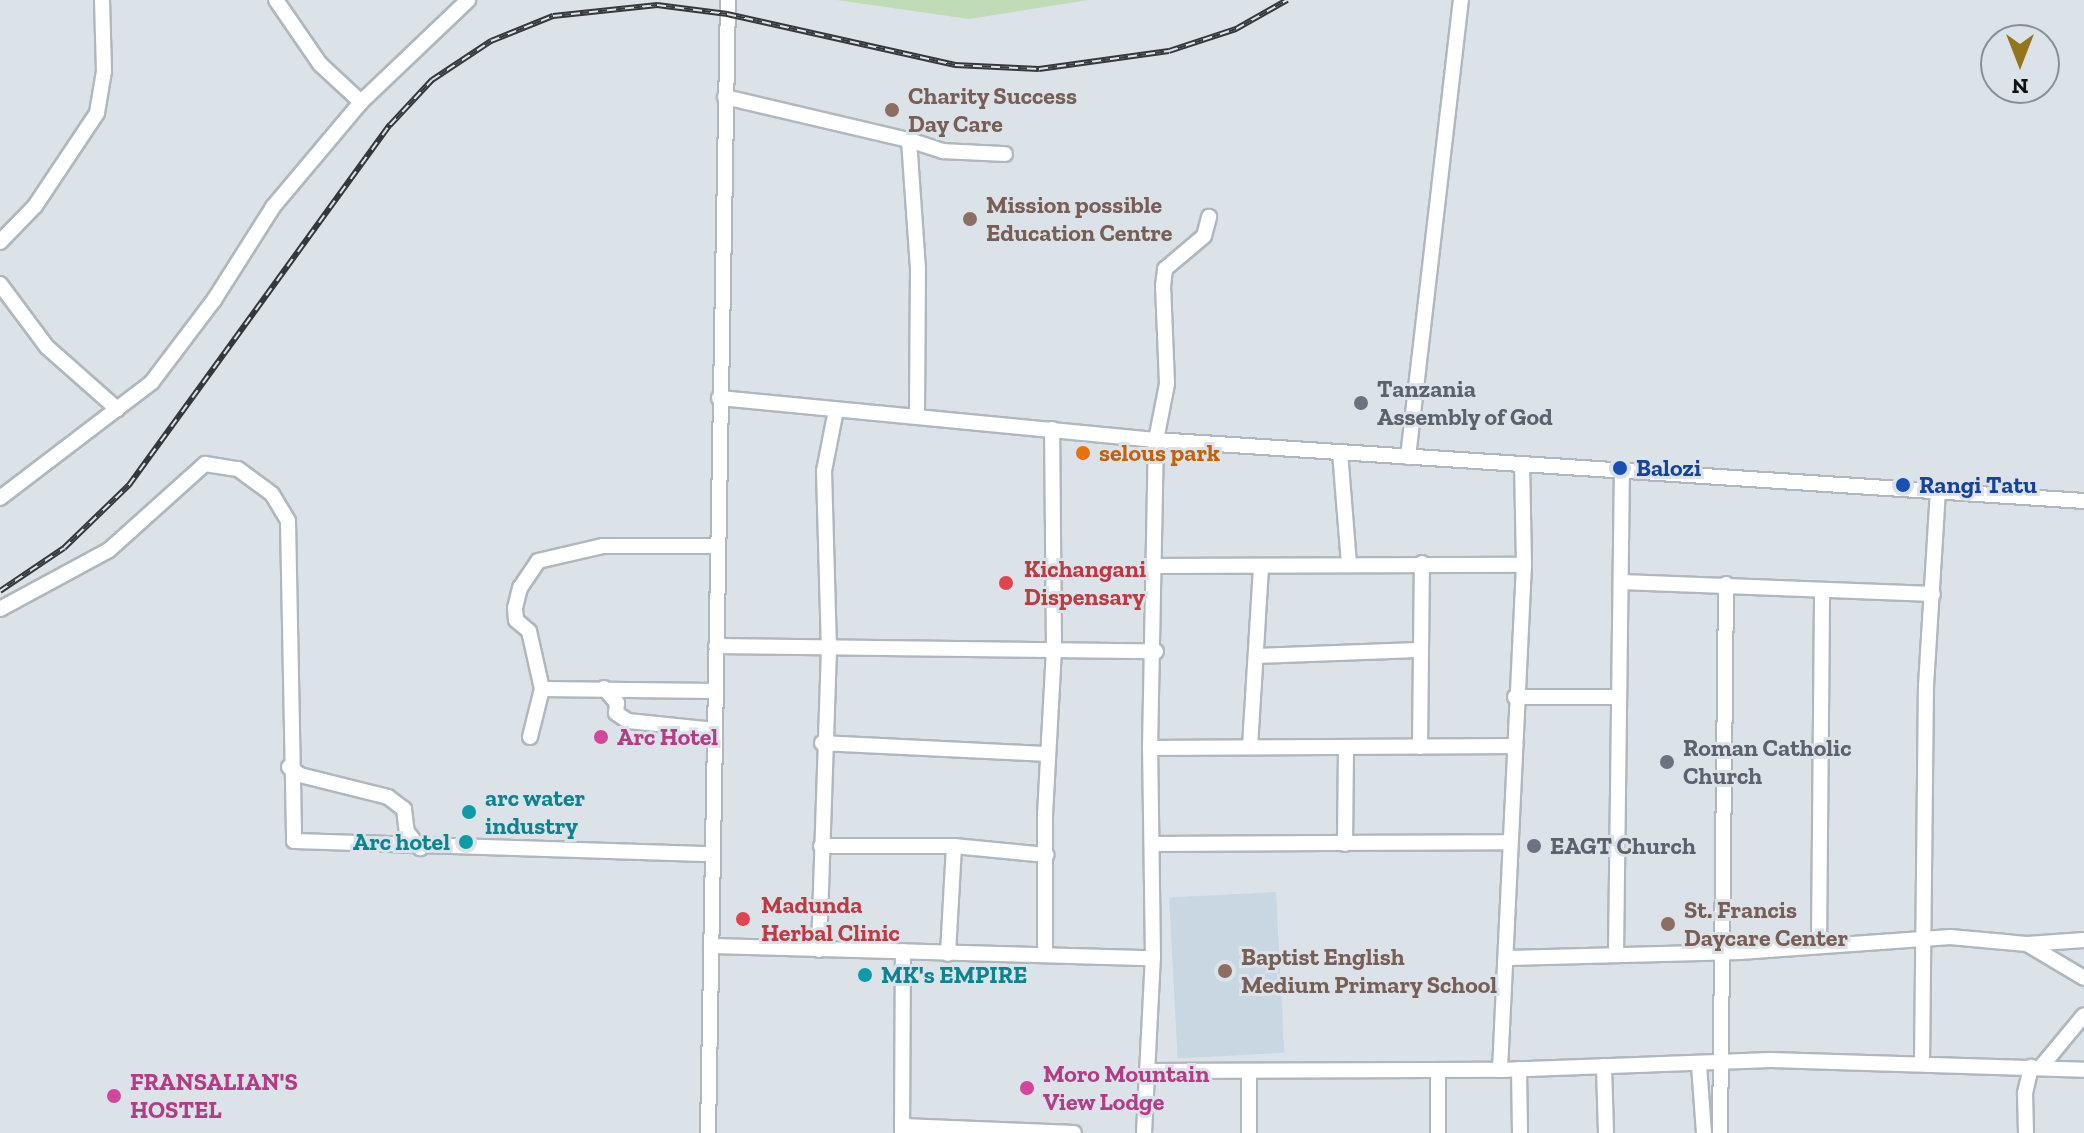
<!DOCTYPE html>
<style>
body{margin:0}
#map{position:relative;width:2084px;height:1133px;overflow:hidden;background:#dbe3e9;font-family:"Zilla Slab",serif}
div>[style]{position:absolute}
.built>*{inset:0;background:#c9d7e2;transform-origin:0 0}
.green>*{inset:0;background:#bfdcb7}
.roads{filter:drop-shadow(2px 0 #b0b7bd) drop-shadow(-2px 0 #b0b7bd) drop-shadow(0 2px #b0b7bd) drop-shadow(0 -2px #b0b7bd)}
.minor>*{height:14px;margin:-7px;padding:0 7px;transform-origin:7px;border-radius:7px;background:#fff}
.rail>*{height:6px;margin-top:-3px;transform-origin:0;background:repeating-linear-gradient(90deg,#dbe3e9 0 9px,#35383b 0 18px);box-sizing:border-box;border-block:2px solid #35383b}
.dots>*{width:22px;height:22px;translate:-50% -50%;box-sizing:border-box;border:4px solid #dbe3e9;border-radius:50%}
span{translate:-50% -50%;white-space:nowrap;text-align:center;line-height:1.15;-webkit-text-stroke:6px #dbe3e9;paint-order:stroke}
.education-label{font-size:24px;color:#785e54;font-weight:700}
.left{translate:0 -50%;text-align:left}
.worship-label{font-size:24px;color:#5b616d;font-weight:700}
.food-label{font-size:24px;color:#c56008;font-weight:700}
.transit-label{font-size:24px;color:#164399;font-weight:700}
.health-label{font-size:24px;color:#be3a42;font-weight:700}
.hotel-label{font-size:24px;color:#b23c85;font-weight:700}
.culture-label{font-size:24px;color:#0d838f;font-weight:700}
.right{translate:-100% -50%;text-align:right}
.north{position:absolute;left:1980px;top:24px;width:80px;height:80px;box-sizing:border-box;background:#dbe3e9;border:2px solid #8a8f94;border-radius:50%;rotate:180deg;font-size:22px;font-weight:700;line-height:32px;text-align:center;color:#101214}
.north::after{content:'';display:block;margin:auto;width:28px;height:36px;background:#93751c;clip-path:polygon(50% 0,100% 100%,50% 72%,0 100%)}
</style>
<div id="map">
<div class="built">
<i style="left:1276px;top:892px;width:161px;height:107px;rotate:87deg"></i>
</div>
<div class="green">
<i style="clip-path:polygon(837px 0,1088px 0,969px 19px)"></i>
</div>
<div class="roads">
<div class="minor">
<i style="left:276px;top:0;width:78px;rotate:55.5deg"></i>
<i style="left:320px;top:64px;width:56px;rotate:42.8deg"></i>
<i style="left:725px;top:97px;width:189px;rotate:13.2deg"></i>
<i style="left:909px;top:140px;width:128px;rotate:86deg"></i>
<i style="left:918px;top:268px;width:148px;rotate:90.4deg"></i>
<i style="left:909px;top:140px;width:36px;rotate:18deg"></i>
<i style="left:943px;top:151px;width:62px;rotate:2.8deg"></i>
<i style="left:0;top:242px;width:50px;rotate:-45.8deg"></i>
<i style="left:35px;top:206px;width:112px;rotate:-56.3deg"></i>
<i style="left:97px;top:113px;width:43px;rotate:-80.5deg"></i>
<i style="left:104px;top:71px;width:71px;rotate:-91.6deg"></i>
<i style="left:0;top:284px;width:79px;rotate:53.3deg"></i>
<i style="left:47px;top:347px;width:94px;rotate:41.5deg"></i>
<i style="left:719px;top:398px;width:439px;rotate:5.5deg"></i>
<i style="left:1156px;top:440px;width:930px;rotate:3.76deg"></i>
<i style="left:1340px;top:452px;width:113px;rotate:85.4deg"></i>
<i style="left:1408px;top:457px;width:460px;rotate:-83.4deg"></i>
<i style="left:0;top:498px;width:191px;rotate:-37.3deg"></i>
<i style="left:152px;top:382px;width:103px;rotate:-52.9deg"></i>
<i style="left:214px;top:300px;width:110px;rotate:-57.6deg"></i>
<i style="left:273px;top:207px;width:137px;rotate:-50deg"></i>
<i style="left:361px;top:102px;width:148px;rotate:-43.6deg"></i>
<i style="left:1156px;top:566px;width:368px;rotate:-0.2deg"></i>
<i style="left:1622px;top:582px;width:311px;rotate:2.2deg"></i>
<i style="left:0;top:609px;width:124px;rotate:-28.4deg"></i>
<i style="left:109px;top:550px;width:129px;rotate:-41.9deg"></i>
<i style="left:205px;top:464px;width:33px;rotate:9deg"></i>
<i style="left:238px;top:469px;width:42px;rotate:36.3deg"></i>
<i style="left:272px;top:494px;width:31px;rotate:59deg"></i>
<i style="left:288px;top:521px;width:320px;rotate:88.9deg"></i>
<i style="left:294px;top:841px;width:419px;rotate:1.8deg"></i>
<i style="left:716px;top:646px;width:440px;rotate:0.7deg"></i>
<i style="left:1256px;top:656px;width:162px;rotate:-2.1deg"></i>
<i style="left:604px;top:688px;width:20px;rotate:49deg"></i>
<i style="left:617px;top:703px;width:10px;rotate:96deg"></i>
<i style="left:616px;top:713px;width:14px;rotate:34deg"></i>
<i style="left:628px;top:721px;width:87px;rotate:5.9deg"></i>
<i style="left:542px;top:689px;width:173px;rotate:0.7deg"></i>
<i style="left:1515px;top:697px;width:104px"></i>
<i style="left:530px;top:737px;width:49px;rotate:-76deg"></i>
<i style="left:542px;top:689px;width:59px;rotate:-102.6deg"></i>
<i style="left:529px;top:631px;width:17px;rotate:-140deg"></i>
<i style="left:516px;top:620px;width:12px;rotate:-95deg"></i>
<i style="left:515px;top:608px;width:21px;rotate:-76deg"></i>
<i style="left:520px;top:588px;width:32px;rotate:-56deg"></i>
<i style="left:538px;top:561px;width:67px;rotate:-13deg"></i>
<i style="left:603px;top:546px;width:114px"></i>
<i style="left:822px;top:743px;width:226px;rotate:2.8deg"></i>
<i style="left:1250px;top:747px;width:180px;rotate:-86.5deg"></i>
<i style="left:1420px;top:747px;width:184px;rotate:-89.4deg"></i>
<i style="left:1150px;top:748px;width:363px;rotate:-0.3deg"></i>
<i style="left:289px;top:767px;width:14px;rotate:36deg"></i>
<i style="left:300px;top:775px;width:91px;rotate:14deg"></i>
<i style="left:388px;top:797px;width:20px;rotate:37deg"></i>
<i style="left:404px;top:809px;width:23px;rotate:83deg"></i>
<i style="left:407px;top:832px;width:21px;rotate:51deg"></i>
<i style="left:1153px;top:844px;width:357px;rotate:-0.3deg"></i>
<i style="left:1345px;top:844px;width:96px;rotate:-89.4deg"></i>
<i style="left:821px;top:846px;width:133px"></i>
<i style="left:954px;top:846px;width:108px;rotate:93.2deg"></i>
<i style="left:954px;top:846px;width:93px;rotate:5.5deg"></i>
<i style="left:2027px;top:944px;width:66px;rotate:30.8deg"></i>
<i style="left:1819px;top:945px;width:354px;rotate:-89.5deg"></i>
<i style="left:711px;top:946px;width:442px;rotate:1.6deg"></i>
<i style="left:819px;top:950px;width:300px;rotate:-88.1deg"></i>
<i style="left:829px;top:650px;width:179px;rotate:-91.6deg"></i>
<i style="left:824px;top:471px;width:62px;rotate:-78.9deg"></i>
<i style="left:1045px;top:952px;width:137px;rotate:-90deg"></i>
<i style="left:1045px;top:815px;width:167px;rotate:-86.9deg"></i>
<i style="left:1054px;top:648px;width:219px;rotate:-90.5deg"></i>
<i style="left:1616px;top:955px;width:484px;rotate:-89.3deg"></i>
<i style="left:1508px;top:958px;width:232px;rotate:-1.5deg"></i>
<i style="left:1740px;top:952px;width:211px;rotate:-4.1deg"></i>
<i style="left:1950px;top:937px;width:77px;rotate:5.2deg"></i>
<i style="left:2027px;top:944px;width:57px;rotate:-4deg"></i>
<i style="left:1922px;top:1064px;width:378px;rotate:-89.4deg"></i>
<i style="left:1926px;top:686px;width:194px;rotate:-86.5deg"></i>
<i style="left:1699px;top:1065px;width:68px;rotate:85.8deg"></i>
<i style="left:1604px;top:1066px;width:67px;rotate:88.3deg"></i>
<i style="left:2041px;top:1067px;width:67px;rotate:-50.4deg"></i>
<i style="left:1519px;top:1069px;width:64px;rotate:89.1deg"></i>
<i style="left:1500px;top:1070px;width:506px;rotate:-87.28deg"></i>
<i style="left:1524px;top:565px;width:100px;rotate:-91.1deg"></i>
<i style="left:1147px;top:1071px;width:353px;rotate:-0.2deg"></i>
<i style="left:1500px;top:1070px;width:271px;rotate:-2.1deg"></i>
<i style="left:1771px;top:1060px;width:313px;rotate:1.8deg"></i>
<i style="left:1438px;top:1071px;width:62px;rotate:90deg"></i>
<i style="left:903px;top:1126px;width:171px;rotate:2.3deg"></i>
<i style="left:708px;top:1133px;width:1133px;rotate:-88.99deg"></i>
<i style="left:902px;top:1133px;width:182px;rotate:-89.7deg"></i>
<i style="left:1144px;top:1133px;width:175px;rotate:-87.1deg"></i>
<i style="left:1153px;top:958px;width:210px;rotate:-90.8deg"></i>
<i style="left:1150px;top:748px;width:308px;rotate:-88.9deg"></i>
<i style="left:1156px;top:440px;width:57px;rotate:-78.9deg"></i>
<i style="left:1167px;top:384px;width:98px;rotate:-92.3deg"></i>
<i style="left:1163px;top:286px;width:17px;rotate:-83deg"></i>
<i style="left:1165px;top:269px;width:51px;rotate:-40.2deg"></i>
<i style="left:1204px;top:236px;width:20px;rotate:-75deg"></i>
<i style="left:1249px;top:1133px;width:61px;rotate:-90deg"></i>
<i style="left:1720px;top:1133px;width:549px;rotate:-89.37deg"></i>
<i style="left:2026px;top:1133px;width:40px;rotate:-91.4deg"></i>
<i style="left:2025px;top:1093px;width:27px;rotate:-77deg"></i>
</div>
</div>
<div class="rail">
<i style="left:0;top:591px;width:77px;rotate:-33.9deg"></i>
<i style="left:64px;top:548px;width:91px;rotate:-44.1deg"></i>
<i style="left:129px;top:485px;width:445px;rotate:-54.1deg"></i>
<i style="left:390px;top:125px;width:62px;rotate:-47deg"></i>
<i style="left:432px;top:80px;width:71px;rotate:-33.5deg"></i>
<i style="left:491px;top:41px;width:67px;rotate:-22deg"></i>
<i style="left:553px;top:16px;width:105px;rotate:-6deg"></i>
<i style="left:657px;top:5px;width:71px;rotate:7.3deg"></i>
<i style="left:727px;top:14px;width:234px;rotate:12.6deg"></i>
<i style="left:955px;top:65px;width:84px;rotate:2.7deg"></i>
<i style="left:1039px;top:69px;width:131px;rotate:-7.9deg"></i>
<i style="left:1169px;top:51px;width:71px;rotate:-18.2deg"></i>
<i style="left:1236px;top:29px;width:59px;rotate:-29.6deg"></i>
</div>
<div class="dots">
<i style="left:892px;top:110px;background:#8d6e63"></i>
<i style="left:970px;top:219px;background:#8d6e63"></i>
<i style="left:1361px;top:403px;background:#6b7280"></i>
<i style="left:1083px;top:453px;background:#e8710a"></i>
<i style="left:1620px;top:468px;background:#1a4fb4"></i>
<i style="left:1903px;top:485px;background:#1a4fb4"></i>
<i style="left:1006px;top:583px;background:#e0444e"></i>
<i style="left:601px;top:737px;background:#d1479c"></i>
<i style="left:1667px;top:762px;background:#6b7280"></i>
<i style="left:469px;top:812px;background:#0f9aa8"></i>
<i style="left:466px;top:842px;background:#0f9aa8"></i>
<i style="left:1534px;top:846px;background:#6b7280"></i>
<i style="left:743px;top:919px;background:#e0444e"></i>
<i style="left:1668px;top:924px;background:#8d6e63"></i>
<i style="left:1225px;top:971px;background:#8d6e63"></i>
<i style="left:865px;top:975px;background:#0f9aa8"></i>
<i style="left:1027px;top:1088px;background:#d1479c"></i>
<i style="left:114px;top:1096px;background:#d1479c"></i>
</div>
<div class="education-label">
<span class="left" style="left:908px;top:110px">Charity Success<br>Day Care</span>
<span class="left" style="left:986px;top:219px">Mission possible<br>Education Centre</span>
<span class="left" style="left:1684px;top:924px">St. Francis<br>Daycare Center</span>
<span class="left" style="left:1241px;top:971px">Baptist English<br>Medium Primary School</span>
</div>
<div class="worship-label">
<span class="left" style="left:1377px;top:403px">Tanzania<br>Assembly of God</span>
<span class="left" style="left:1683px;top:762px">Roman Catholic<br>Church</span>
<span class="left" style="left:1550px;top:846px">EAGT Church</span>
</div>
<div class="food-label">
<span class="left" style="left:1099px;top:453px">selous park</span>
</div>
<div class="transit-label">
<span class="left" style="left:1636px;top:468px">Balozi</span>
<span class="left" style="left:1919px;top:485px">Rangi Tatu</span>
</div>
<div class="health-label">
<span class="left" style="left:1024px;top:583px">Kichangani<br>Dispensary</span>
<span class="left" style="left:761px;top:919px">Madunda<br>Herbal Clinic</span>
</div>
<div class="hotel-label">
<span class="left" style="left:617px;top:737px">Arc Hotel</span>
<span class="left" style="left:1043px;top:1088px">Moro Mountain<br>View Lodge</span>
<span class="left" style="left:130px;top:1096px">FRANSALIAN'S<br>HOSTEL</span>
</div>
<div class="culture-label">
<span class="left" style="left:485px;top:812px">arc water<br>industry</span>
<span class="right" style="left:450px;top:842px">Arc hotel</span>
<span class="left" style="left:881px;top:975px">MK's EMPIRE</span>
</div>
<div class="north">N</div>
</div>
